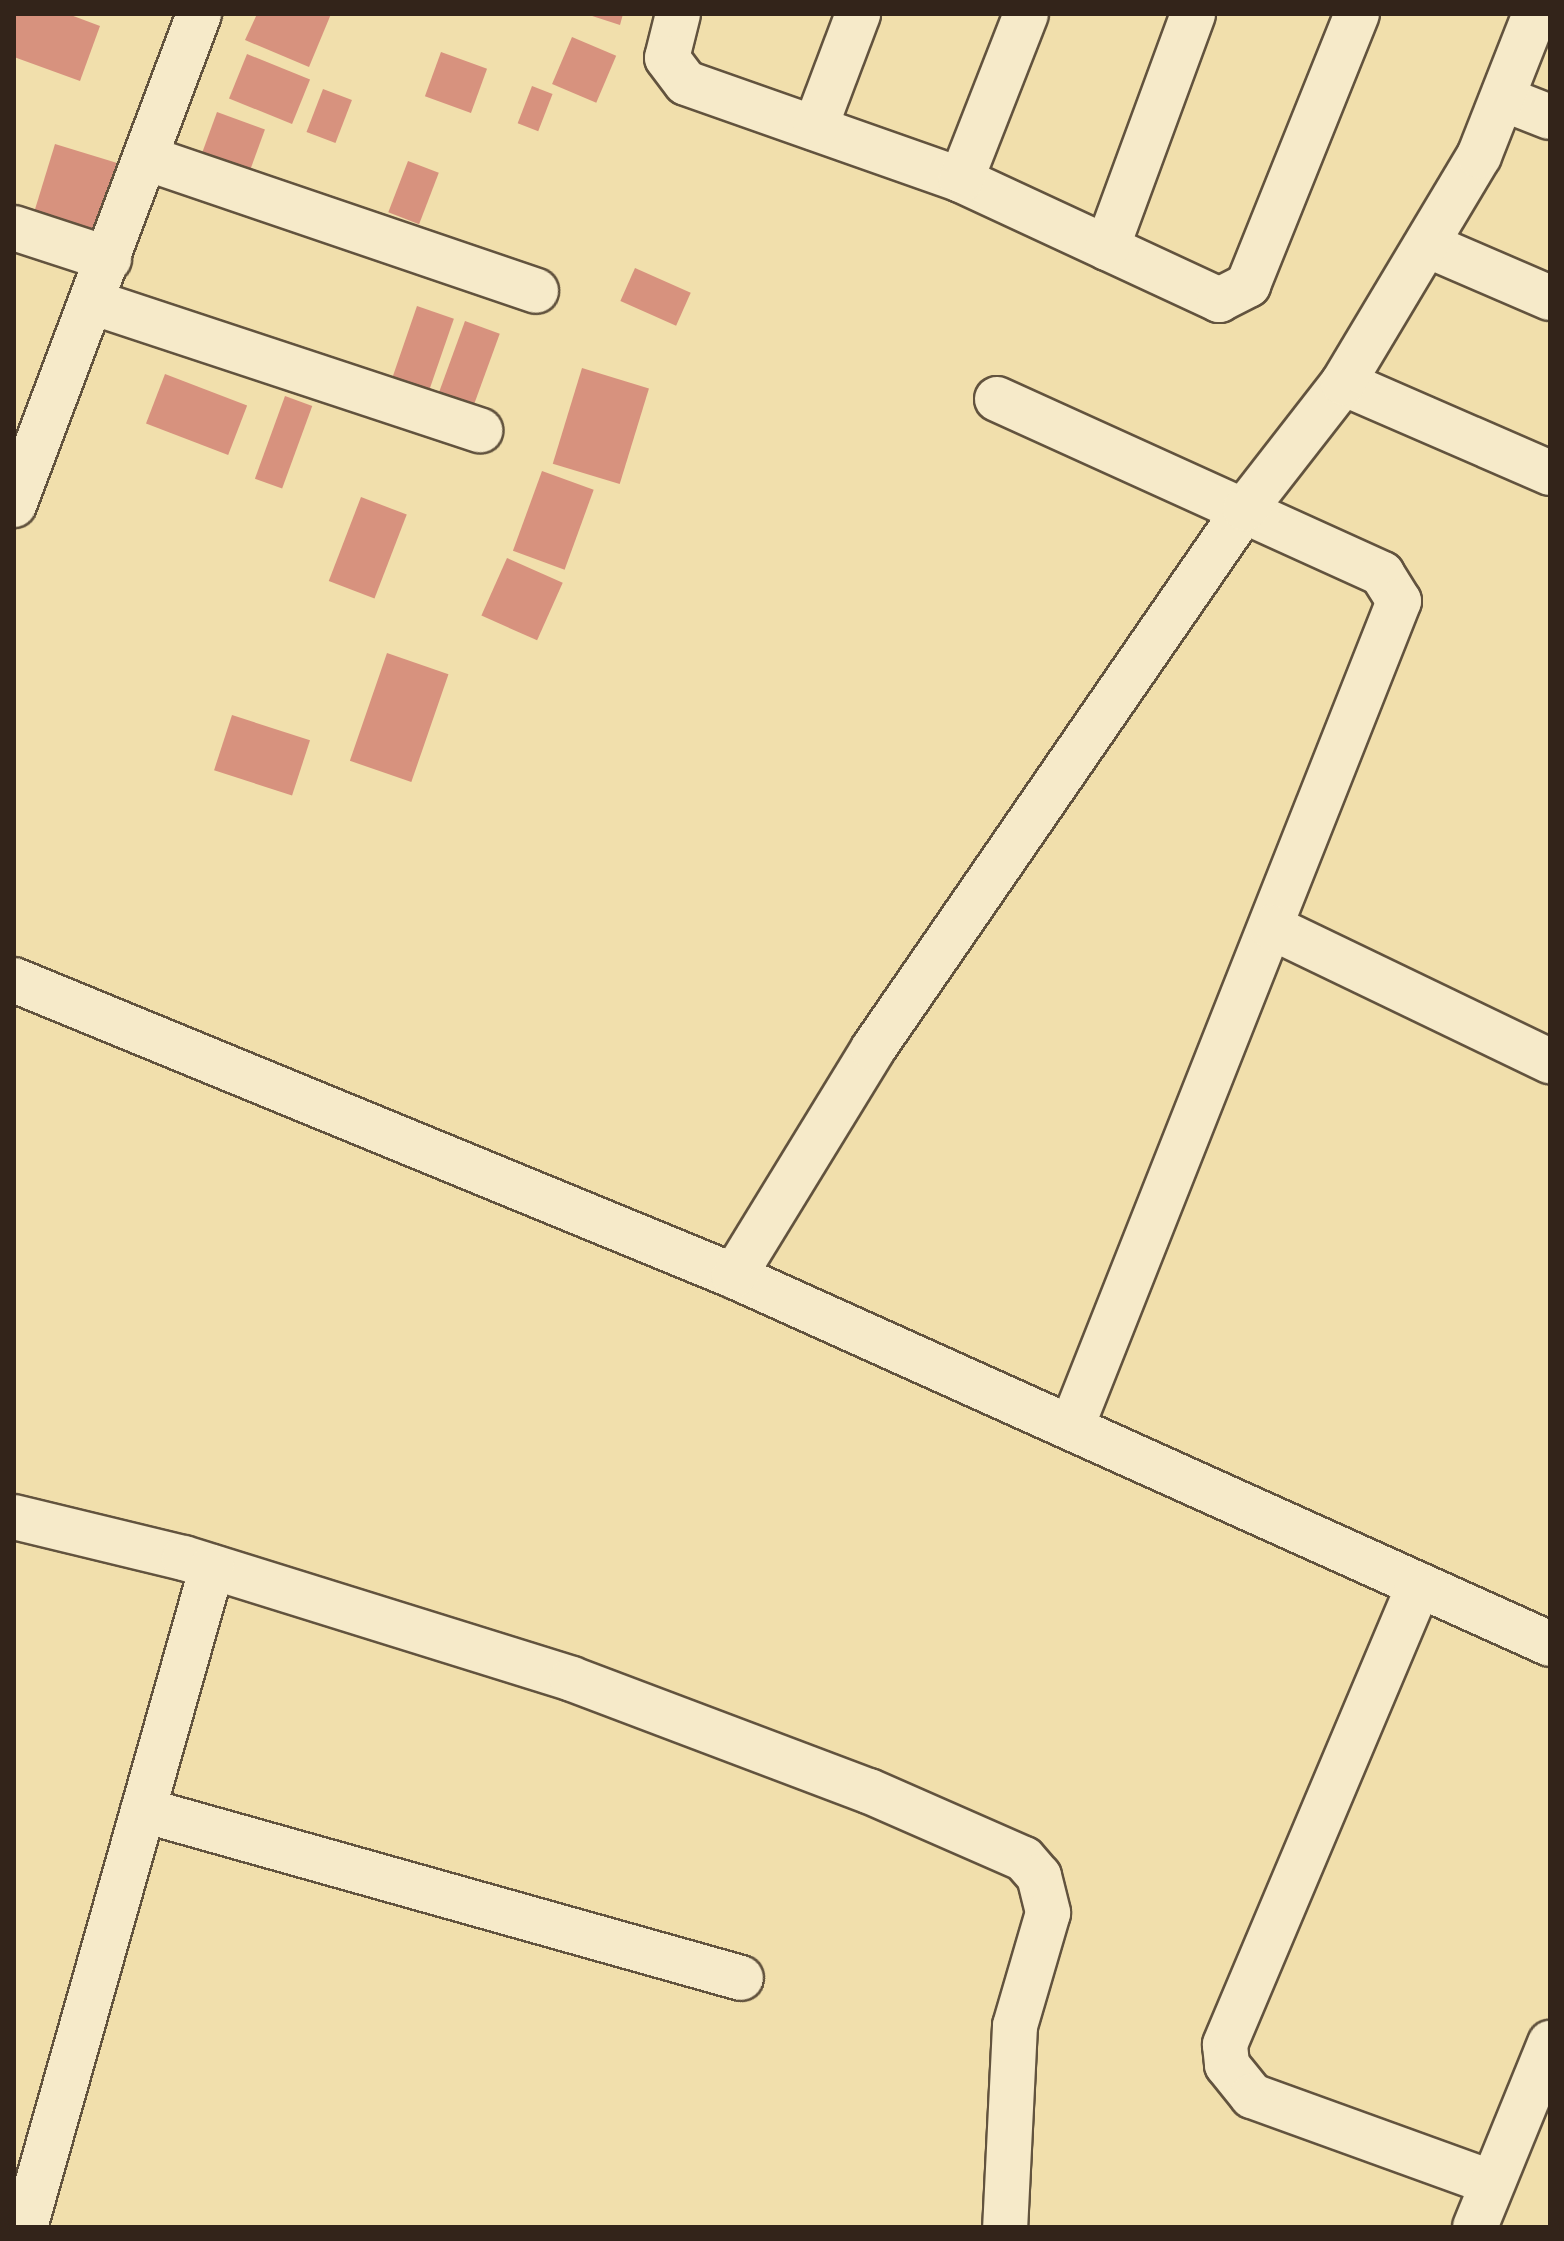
<!DOCTYPE html>
<style>
body{margin:0}
#map{position:relative;width:1564px;height:2241px;overflow:hidden;background:#f1dfac;font-family:"Libre Caslon Text",serif}
div>[style]{position:absolute}
.building>*{inset:0;background:#d7927e;transform-origin:0 0}
.roads{filter:drop-shadow(2px 0 #62533e) drop-shadow(-2px 0 #62533e) drop-shadow(0 2px #62533e) drop-shadow(0 -2px #62533e)}
.minor>*{height:44px;margin:-22px;padding:0 22px;transform-origin:22px;border-radius:22px;background:#f6eac9}
span{translate:-50% -50%;white-space:nowrap;text-align:center;line-height:1.15;-webkit-text-stroke:6px #f6eac9;paint-order:stroke}
.frame{position:absolute;inset:0;border:16px solid #33241a;pointer-events:none}
</style>
<div id="map">
<div class="building">
<i style="clip-path:polygon(14px 14px,68px 14px,100px 26px,80px 81px,14px 57px)"></i>
<i style="clip-path:polygon(257px 14px,331px 14px,309px 67px,245px 40px)"></i>
<i style="clip-path:polygon(586px 14px,623px 14px,620px 25px)"></i>
<i style="left:572px;top:37px;width:48px;height:51px;rotate:23deg"></i>
<i style="left:441px;top:52px;width:49px;height:47px;rotate:20deg"></i>
<i style="left:247px;top:54px;width:68px;height:48px;rotate:22deg"></i>
<i style="left:532px;top:86px;width:22px;height:40px;rotate:21deg"></i>
<i style="left:323px;top:89px;width:31px;height:46px;rotate:21deg"></i>
<i style="left:217px;top:112px;width:51px;height:54px;rotate:20deg"></i>
<i style="left:55px;top:144px;width:71px;height:79px;rotate:17deg"></i>
<i style="left:408px;top:161px;width:33px;height:55px;rotate:21deg"></i>
<i style="left:635px;top:268px;width:61px;height:36px;rotate:24deg"></i>
<i style="left:417px;top:306px;width:39px;height:84px;rotate:19deg"></i>
<i style="left:465px;top:321px;width:37px;height:86px;rotate:20deg"></i>
<i style="left:582px;top:368px;width:70px;height:100px;rotate:17deg"></i>
<i style="left:165px;top:374px;width:88px;height:53px;rotate:21deg"></i>
<i style="left:285px;top:396px;width:29px;height:88px;rotate:20deg"></i>
<i style="left:542px;top:471px;width:55px;height:85px;rotate:20deg"></i>
<i style="left:361px;top:497px;width:49px;height:90px;rotate:21deg"></i>
<i style="left:507px;top:558px;width:61px;height:63px;rotate:24deg"></i>
<i style="left:387px;top:653px;width:65px;height:114px;rotate:19deg"></i>
<i style="left:232px;top:715px;width:82px;height:58px;rotate:18deg"></i>
</div>
<div class="roads">
<div class="minor">
<i style="left:678px;top:14px;width:45px;rotate:104deg"></i>
<i style="left:667px;top:58px;width:31px;rotate:53deg"></i>
<i style="left:686px;top:83px;width:292px;rotate:19.4deg"></i>
<i style="left:961px;top:180px;width:285px;rotate:24.9deg"></i>
<i style="left:1219px;top:300px;width:33px;rotate:-27deg"></i>
<i style="left:1248px;top:285px;width:292px;rotate:-68.1deg"></i>
<i style="left:1504px;top:99px;width:49px;rotate:21.4deg"></i>
<i style="left:815px;top:128px;width:122px;rotate:-69.3deg"></i>
<i style="left:146px;top:158px;width:412px;rotate:18.8deg"></i>
<i style="left:961px;top:180px;width:178px;rotate:-68.6deg"></i>
<i style="left:14px;top:228px;width:100px;rotate:18.1deg"></i>
<i style="left:1427px;top:245px;width:134px;rotate:23.3deg"></i>
<i style="left:1107px;top:248px;width:249px;rotate:-69.8deg"></i>
<i style="left:92px;top:302px;width:409px;rotate:18.3deg"></i>
<i style="left:1343px;top:383px;width:226px;rotate:23.5deg"></i>
<i style="left:997px;top:399px;width:423px;rotate:24.4deg"></i>
<i style="left:1382px;top:574px;width:32px;rotate:58deg"></i>
<i style="left:1399px;top:601px;width:887px;rotate:111.62deg"></i>
<i style="left:14px;top:505px;width:525px;rotate:-69.35deg"></i>
<i style="left:1271px;top:927px;width:310px;rotate:25.7deg"></i>
<i style="left:14px;top:980px;width:778px;rotate:22.35deg"></i>
<i style="left:734px;top:1276px;width:895px;rotate:24.27deg"></i>
<i style="left:734px;top:1276px;width:266px;rotate:-58.5deg"></i>
<i style="left:873px;top:1049px;width:656px;rotate:-55.44deg"></i>
<i style="left:1245px;top:509px;width:160px;rotate:-52.1deg"></i>
<i style="left:1343px;top:383px;width:265px;rotate:-59.1deg"></i>
<i style="left:1479px;top:156px;width:153px;rotate:-68.5deg"></i>
<i style="left:14px;top:1517px;width:175px;rotate:13.6deg"></i>
<i style="left:184px;top:1558px;width:406px;rotate:17.3deg"></i>
<i style="left:572px;top:1679px;width:317px;rotate:20.7deg"></i>
<i style="left:869px;top:1791px;width:169px;rotate:23.7deg"></i>
<i style="left:1024px;top:1859px;width:23px;rotate:49deg"></i>
<i style="left:1039px;top:1876px;width:38px;rotate:76deg"></i>
<i style="left:1048px;top:1913px;width:118px;rotate:106.3deg"></i>
<i style="left:1015px;top:2026px;width:201px;rotate:92.8deg"></i>
<i style="left:1419px;top:1585px;width:499px;rotate:112.9deg"></i>
<i style="left:1225px;top:2045px;width:20px;rotate:84deg"></i>
<i style="left:1227px;top:2065px;width:40px;rotate:51deg"></i>
<i style="left:1252px;top:2096px;width:255px;rotate:19.9deg"></i>
<i style="left:143px;top:1810px;width:621px;rotate:15.69deg"></i>
<i style="left:25px;top:2227px;width:686px;rotate:-74.18deg"></i>
<i style="left:1475px;top:2227px;width:199px;rotate:-67.8deg"></i>
</div>
</div>
<div class="frame"></div>
</div>
